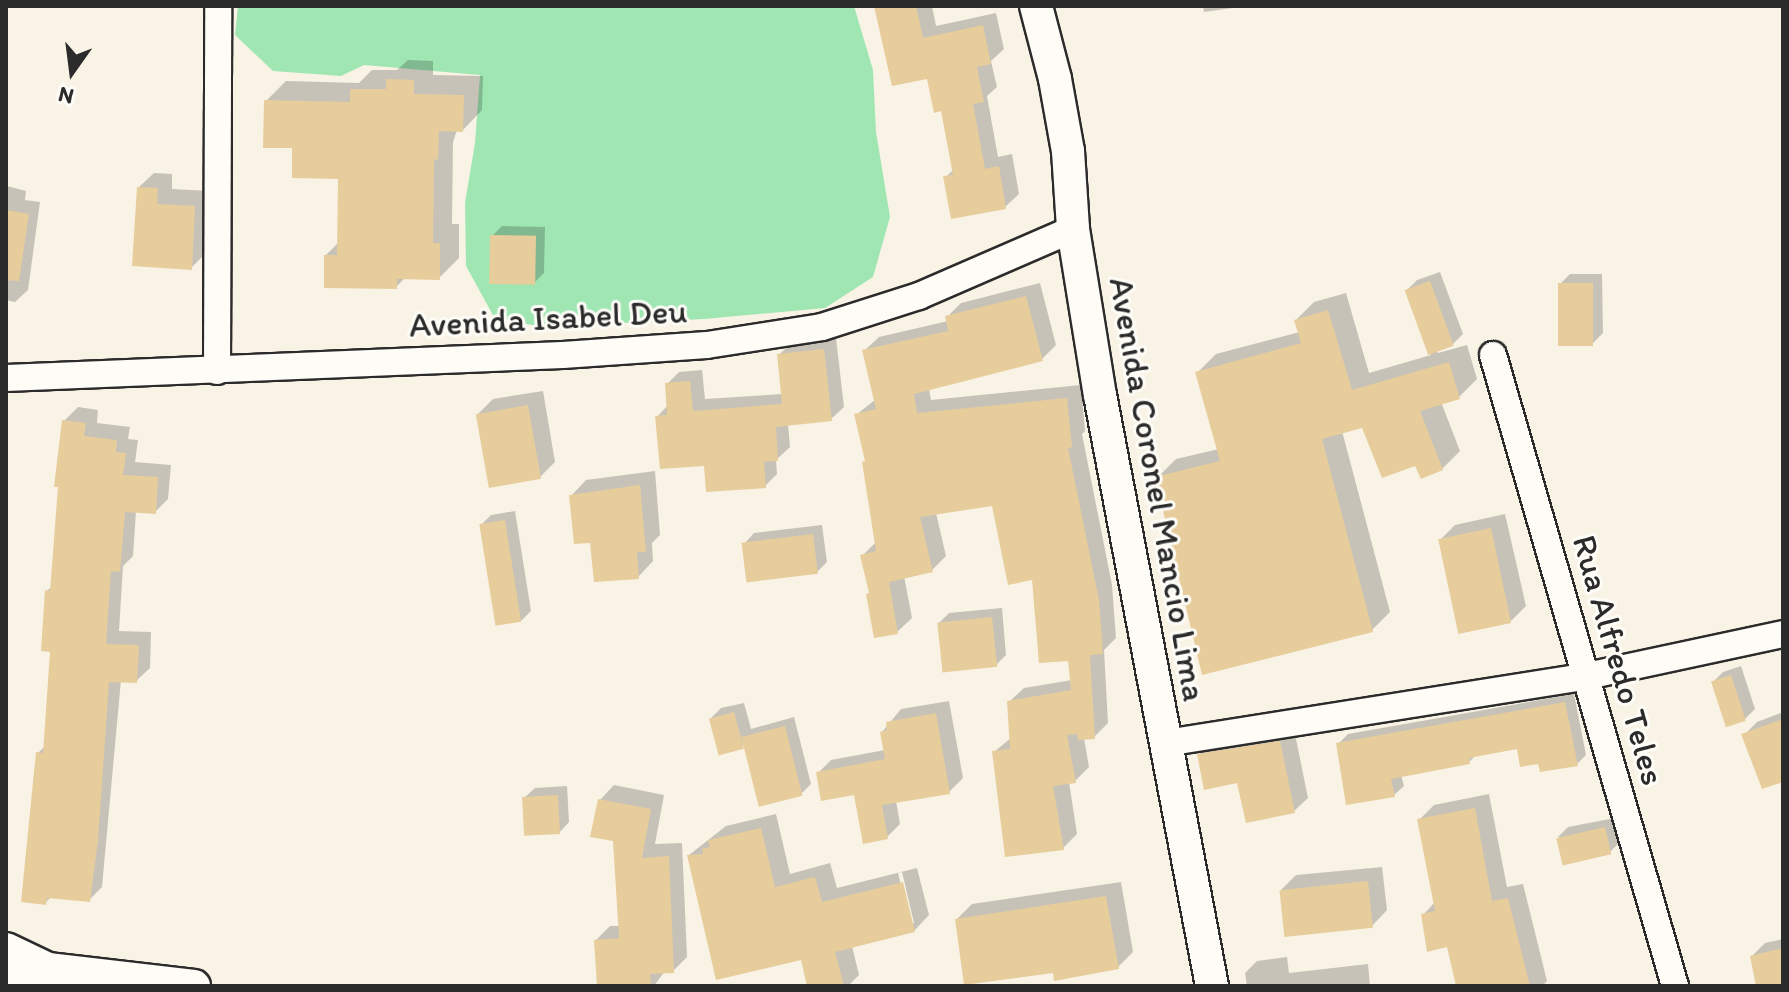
<!DOCTYPE html>
<style>
body{margin:0}
#map{position:relative;width:1789px;height:992px;overflow:hidden;background:#f9f3e5;font-family:Itim,sans-serif}
div>[style]{position:absolute}
.green>*{inset:0;background:#a0e6b3}
.shadow>*{inset:0;background:#0003}
.building>*{inset:0;background:#e7cd9c;transform-origin:0 0}
.roads{filter:drop-shadow(2px 0 #2b2b2b) drop-shadow(-2px 0 #2b2b2b) drop-shadow(0 2px #2b2b2b) drop-shadow(0 -2px #2b2b2b)}
.minor>*{height:26px;margin:-13px;padding:0 13px;transform-origin:13px;border-radius:13px;background:#fdfcf7}
.tertiary>*{height:32px;margin:-16px;padding:0 16px;transform-origin:16px;border-radius:16px;background:#fdfcf7}
span{translate:-50% -50%;white-space:nowrap;text-align:center;line-height:1.15;-webkit-text-stroke:6px #fdfcf7;paint-order:stroke}
.street-label{font-size:34px;color:#2b2b2b}
.frame{position:absolute;inset:0;border:8px solid #2b2b2b;pointer-events:none}
.north{position:absolute;left:32px;top:32px;width:80px;height:80px;-webkit-text-stroke:6px #fdfcf7;paint-order:stroke;rotate:194deg;font-size:22px;font-weight:700;line-height:32px;text-align:center;color:#2b2b2b}
.north::after{content:'';display:block;margin:auto;width:28px;height:36px;background:#2b2b2b;clip-path:polygon(50% 0,100% 100%,50% 72%,0 100%)}
</style>
<div id="map">
<div class="green">
<i style="clip-path:polygon(238px 6px,854px 6px,873px 70px,876px 132px,890px 217px,873px 277px,825px 308px,704px 319px,584px 325px,556px 330px,494px 317px,466px 266px,465px 203px,475px 143px,480px 75px,364px 65px,341px 76px,273px 71px,235px 35px)"></i>
</div>
<div class="shadow">
<i style="clip-path:polygon(878px 6px,932px 6px,936px 26px,996px 13px,1004px 49px,991px 61px,997px 87px,987px 96px,998px 157px,1012px 154px,1019px 194px,1005px 207px,946px 177px,954px 169px,942px 109px,928px 76px)"></i>
<i style="clip-path:polygon(1203px 6px,1247px 6px,1204px 12px)"></i>
<i style="clip-path:polygon(408px 60px,433px 61px,433px 75px,483px 76px,482px 110px,463px 130px,457px 130px,453px 142px,452px 224px,459px 224px,459px 258px,439px 278px,406px 277px,396px 287px,326px 255px,339px 242px,340px 177px,294px 146px,266px 101px,286px 81px,359px 83px,372px 70px,397px 70px)"></i>
<i style="clip-path:polygon(154px 173px,172px 174px,172px 189px,209px 191px,206px 253px,191px 268px,138px 188px)"></i>
<i style="clip-path:polygon(7px 186px,26px 191px,25px 200px,40px 202px,28px 290px,15px 302px,6px 300px)"></i>
<i style="clip-path:polygon(502px 226px,545px 227px,544px 273px,534px 283px,492px 236px)"></i>
<i style="clip-path:polygon(1440px 272px,1463px 334px,1453px 344px,1437px 350px,1438px 353px,1467px 345px,1477px 379px,1459px 397px,1441px 402px,1460px 451px,1442px 469px,1417px 463px,1364px 425px,1342px 431px,1390px 612px,1372px 630px,1158px 477px,1176px 459px,1219px 449px,1198px 372px,1216px 354px,1300px 332px,1296px 320px,1314px 302px,1346px 293px,1369px 373px,1431px 355px,1407px 290px,1417px 280px)"></i>
<i style="clip-path:polygon(1570px 274px,1602px 274px,1603px 333px,1593px 343px,1560px 284px)"></i>
<i style="clip-path:polygon(1040px 283px,1056px 345px,1042px 359px,929px 388px,931px 400px,1081px 385px,1085px 431px,1082px 434px,1112px 585px,1116px 638px,1104px 650px,1108px 723px,1094px 737px,1084px 738px,1089px 767px,1075px 781px,1069px 782px,1077px 834px,1063px 848px,994px 752px,1011px 738px,1009px 702px,1024px 688px,1072px 680px,1070px 659px,1034px 578px,994px 504px,936px 513px,946px 556px,932px 570px,904px 576px,912px 618px,897px 632px,871px 592px,862px 556px,877px 541px,867px 460px,856px 415px,876px 399px,864px 351px,879px 337px,948px 321px,947px 317px,961px 303px)"></i>
<i style="clip-path:polygon(836px 338px,844px 407px,831px 419px,788px 424px,790px 447px,776px 460px,777px 474px,765px 486px,706px 463px,657px 417px,668px 405px,667px 384px,679px 372px,702px 370px,705px 399px,783px 394px,779px 355px,792px 342px)"></i>
<i style="clip-path:polygon(543px 391px,555px 462px,540px 477px,478px 414px,493px 399px)"></i>
<i style="clip-path:polygon(78px 407px,98px 410px,97px 423px,130px 427px,128px 439px,138px 440px,135px 462px,171px 465px,168px 499px,155px 512px,136px 511px,133px 556px,123px 566px,119px 631px,151px 632px,150px 668px,136px 681px,121px 680px,102px 887px,89px 900px,51px 897px,45px 903px,38px 753px,45px 746px,52px 650px,47px 591px,52px 586px,64px 421px)"></i>
<i style="clip-path:polygon(655px 471px,660px 535px,652px 543px,653px 561px,638px 577px,592px 540px,571px 496px,586px 480px)"></i>
<i style="clip-path:polygon(515px 511px,531px 611px,521px 621px,481px 525px,491px 515px)"></i>
<i style="clip-path:polygon(1505px 514px,1526px 606px,1511px 621px,1440px 540px,1455px 525px)"></i>
<i style="clip-path:polygon(822px 525px,827px 562px,817px 572px,744px 544px,754px 533px)"></i>
<i style="clip-path:polygon(1002px 608px,1006px 655px,996px 665px,939px 623px,949px 613px)"></i>
<i style="clip-path:polygon(1741px 666px,1755px 709px,1745px 719px,1713px 682px,1723px 672px)"></i>
<i style="clip-path:polygon(1574px 694px,1586px 755px,1577px 764px,1540px 762px,1518px 747px,1477px 754px,1469px 762px,1401px 775px,1404px 786px,1394px 795px,1338px 744px,1348px 734px)"></i>
<i style="clip-path:polygon(949px 701px,963px 778px,949px 792px,896px 801px,900px 824px,887px 837px,855px 792px,818px 773px,831px 760px,885px 750px,882px 732px,901px 709px)"></i>
<i style="clip-path:polygon(744px 703px,751px 729px,794px 717px,811px 784px,801px 794px,711px 718px,721px 708px)"></i>
<i style="clip-path:polygon(1783px 712px,1783px 779px,1744px 735px,1757px 722px)"></i>
<i style="clip-path:polygon(1294px 729px,1308px 798px,1294px 811px,1199px 755px,1212px 741px)"></i>
<i style="clip-path:polygon(614px 785px,664px 795px,655px 844px,682px 843px,687px 957px,673px 971px,665px 971px,654px 986px,599px 986px,596px 940px,610px 926px,621px 926px,615px 840px,600px 800px)"></i>
<i style="clip-path:polygon(567px 786px,569px 822px,559px 833px,524px 798px,535px 788px)"></i>
<i style="clip-path:polygon(1489px 794px,1507px 887px,1523px 884px,1547px 981px,1542px 986px,1458px 986px,1449px 945px,1423px 915px,1435px 902px,1419px 820px,1434px 805px)"></i>
<i style="clip-path:polygon(evenodd,776px 814px,790px 874px,830px 863px,837px 888px,917px 868px,929px 915px,914px 931px,852px 946px,859px 975px,848px 986px,810px 986px,802px 957px,689px 855px,726px 826px,776px 814px,902px 872px,914px 923px,910px 923px,898px 873px,902px 872px)"></i>
<i style="clip-path:polygon(1615px 818px,1620px 842px,1610px 852px,1558px 837px,1568px 827px)"></i>
<i style="clip-path:polygon(1382px 867px,1387px 910px,1372px 926px,1281px 890px,1296px 875px)"></i>
<i style="clip-path:polygon(1121px 882px,1133px 952px,1118px 967px,1055px 971px,957px 919px,972px 904px)"></i>
<i style="clip-path:polygon(1783px 939px,1783px 986px,1758px 986px,1752px 956px,1765px 943px)"></i>
<i style="clip-path:polygon(1287px 957px,1289px 973px,1368px 964px,1370px 986px,1247px 986px,1245px 973px,1257px 961px)"></i>
</div>
<div class="building">
<i style="clip-path:polygon(874px 6px,916px 6px,923px 38px,983px 25px,991px 64px,977px 67px,984px 102px,973px 104px,985px 169px,999px 166px,1006px 209px,951px 219px,943px 176px,953px 175px,941px 111px,934px 113px,927px 79px,892px 86px)"></i>
<i style="clip-path:polygon(386px 79px,414px 80px,414px 94px,464px 95px,463px 132px,439px 131px,438px 160px,434px 159px,433px 243px,440px 243px,440px 280px,397px 279px,397px 289px,324px 288px,324px 255px,337px 255px,338px 179px,292px 178px,292px 148px,263px 148px,264px 100px,350px 102px,350px 89px,386px 89px)"></i>
<i style="clip-path:polygon(137px 187px,158px 188px,157px 204px,195px 206px,192px 270px,132px 266px)"></i>
<i style="clip-path:polygon(6px 210px,29px 214px,19px 281px,6px 280px)"></i>
<i style="left:490px;top:235px;width:46px;height:49px;rotate:1deg"></i>
<i style="left:1430px;top:281px;width:69px;height:27px;rotate:70deg"></i>
<i style="left:1558px;top:283px;width:35px;height:63px"></i>
<i style="clip-path:polygon(1026px 296px,1043px 361px,914px 394px,917px 413px,1067px 398px,1072px 447px,1068px 448px,1099px 600px,1103px 654px,1090px 655px,1095px 739px,1078px 740px,1077px 734px,1067px 735px,1076px 783px,1053px 786px,1064px 850px,1005px 857px,992px 751px,1010px 749px,1007px 701px,1071px 690px,1068px 661px,1039px 663px,1032px 580px,1008px 585px,992px 506px,920px 517px,933px 572px,889px 582px,898px 634px,874px 638px,866px 594px,869px 593px,860px 555px,876px 551px,862px 462px,865px 461px,854px 414px,876px 409px,862px 350px,948px 331px,945px 316px)"></i>
<i style="clip-path:polygon(1328px 310px,1352px 390px,1449px 362px,1460px 399px,1420px 411px,1443px 470px,1421px 479px,1415px 466px,1382px 478px,1362px 428px,1322px 439px,1373px 632px,1202px 675px,1155px 477px,1220px 461px,1195px 372px,1301px 343px,1294px 320px)"></i>
<i style="clip-path:polygon(824px 349px,832px 421px,776px 427px,778px 461px,764px 462px,766px 488px,706px 492px,704px 466px,660px 469px,655px 416px,667px 415px,665px 383px,690px 381px,693px 411px,782px 404px,777px 354px)"></i>
<i style="left:528px;top:405px;width:75px;height:53px;rotate:80deg"></i>
<i style="clip-path:polygon(62px 420px,86px 423px,84px 436px,117px 440px,116px 452px,126px 453px,123px 475px,158px 477px,156px 514px,125px 512px,120px 572px,111px 571px,106px 644px,139px 645px,137px 683px,109px 682px,98px 840px,90px 902px,47px 898px,46px 905px,21px 902px,36px 752px,43px 753px,50px 652px,41px 651px,45px 590px,50px 591px,58px 487px,54px 487px)"></i>
<i style="clip-path:polygon(640px 485px,646px 552px,637px 552px,639px 579px,594px 582px,590px 543px,574px 544px,569px 495px)"></i>
<i style="left:505px;top:520px;width:103px;height:26px;rotate:81deg"></i>
<i style="left:1491px;top:528px;width:97px;height:54px;rotate:78deg"></i>
<i style="left:813px;top:534px;width:40px;height:72px;rotate:83deg"></i>
<i style="left:992px;top:617px;width:50px;height:55px;rotate:84deg"></i>
<i style="left:1731px;top:675px;width:48px;height:21px;rotate:72deg"></i>
<i style="clip-path:polygon(1565px 702px,1578px 766px,1540px 772px,1538px 764px,1520px 767px,1517px 749px,1469px 758px,1470px 764px,1391px 779px,1395px 797px,1346px 805px,1336px 743px)"></i>
<i style="left:734px;top:712px;width:38px;height:26px;rotate:75deg"></i>
<i style="clip-path:polygon(936px 713px,950px 794px,882px 805px,888px 839px,863px 844px,854px 795px,821px 801px,816px 772px,885px 759px,880px 732px,887px 730px,886px 722px)"></i>
<i style="clip-path:polygon(1783px 719px,1783px 782px,1762px 789px,1741px 734px)"></i>
<i style="left:785px;top:726px;width:72px;height:45px;rotate:76deg"></i>
<i style="clip-path:polygon(1280px 741px,1295px 813px,1246px 823px,1237px 783px,1204px 790px,1197px 754px)"></i>
<i style="left:558px;top:795px;width:39px;height:36px;rotate:87deg"></i>
<i style="clip-path:polygon(598px 799px,651px 809px,642px 858px,669px 856px,674px 973px,650px 974px,651px 986px,597px 986px,594px 940px,619px 938px,613px 841px,590px 837px)"></i>
<i style="clip-path:polygon(1475px 808px,1492px 901px,1508px 898px,1530px 986px,1456px 986px,1447px 947px,1427px 952px,1421px 914px,1435px 911px,1417px 819px)"></i>
<i style="left:1605px;top:827px;width:28px;height:50px;rotate:77deg"></i>
<i style="clip-path:polygon(761px 828px,775px 887px,815px 877px,822px 902px,903px 882px,915px 932px,835px 952px,844px 986px,807px 986px,801px 960px,716px 980px,687px 855px,703px 854px,702px 849px,710px 847px,708px 840px)"></i>
<i style="left:1368px;top:881px;width:47px;height:89px;rotate:84deg"></i>
<i style="clip-path:polygon(1106px 896px,1119px 969px,1054px 981px,1053px 973px,964px 985px,955px 919px)"></i>
<i style="clip-path:polygon(1783px 948px,1783px 986px,1756px 986px,1750px 956px)"></i>
</div>
<div class="roads">
<div class="minor">
<i style="left:1493px;top:355px;width:657px;rotate:73.91deg"></i>
<i style="left:217px;top:371px;width:365px;rotate:-89.8deg"></i>
<i style="left:6px;top:378px;width:557px;rotate:-2.36deg"></i>
<i style="left:563px;top:355px;width:144px;rotate:-4deg"></i>
<i style="left:707px;top:345px;width:116px;rotate:-8.9deg"></i>
<i style="left:822px;top:327px;width:102px;rotate:-17.7deg"></i>
<i style="left:919px;top:296px;width:168px;rotate:-23.5deg"></i>
<i style="left:1166px;top:743px;width:426px;rotate:-9deg"></i>
<i style="left:1587px;top:676px;width:200px;rotate:-12.1deg"></i>
</div>
<div class="tertiary">
<i style="left:1036px;top:6px;width:75px;rotate:75.4deg"></i>
<i style="left:1055px;top:79px;width:73px;rotate:79.8deg"></i>
<i style="left:1068px;top:151px;width:78px;rotate:86.3deg"></i>
<i style="left:1073px;top:229px;width:168px;rotate:80.8deg"></i>
<i style="left:1100px;top:395px;width:602px;rotate:79.27deg"></i>
<i style="left:6px;top:949px;width:47px;rotate:25.5deg"></i>
<i style="left:6px;top:977px;width:43px;rotate:-10.8deg"></i>
<i style="left:48px;top:969px;width:147px;rotate:6.6deg"></i>
</div>
</div>
<div class="street-label">
<span style="left:548px;top:318px;rotate:-3deg">Avenida Isabel Deu</span>
<span style="left:1158px;top:489px;rotate:80deg">Avenida Coronel Mancio Lima</span>
<span style="left:1619px;top:660px;rotate:74deg">Rua Alfredo Teles</span>
</div>
<div class="frame"></div>
<div class="north">N</div>
</div>
